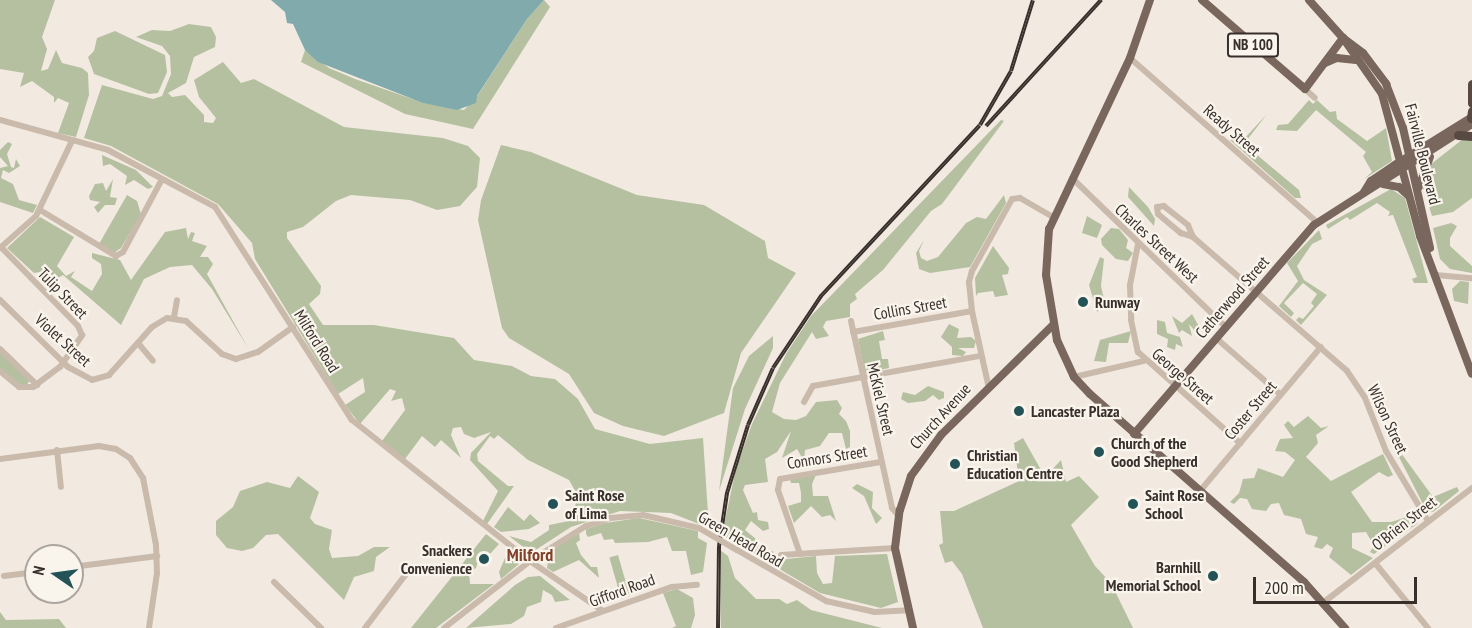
<!DOCTYPE html>
<style>
body{margin:0}
#map{position:relative;width:1472px;height:628px;overflow:hidden;background:#f2eae0;font-family:"PT Sans Narrow",sans-serif}
div>[style]{position:absolute}
.green>*{inset:0;background:#b5c0a1;transform-origin:0 0}
.water>*{inset:0;background:#81aaad}
.minor>*{height:6px;margin:-3px;padding:0 3px;transform-origin:3px;border-radius:3px;background:#c9baac}
.major>*{height:8px;margin:-4px;padding:0 4px;transform-origin:4px;border-radius:4px;background:#79675d}
.highway>*{height:9px;margin:-4.5px;padding:0 4.5px;transform-origin:4.5px;border-radius:4.5px;background:#584a42}
.rail>*{height:4px;margin-top:-2px;transform-origin:0;background:repeating-linear-gradient(90deg,#f9f4ec 0 4.5px,#382f2b 0 9px);box-sizing:border-box;border-block:2px solid #382f2b}
.minor-bridge>*{height:6px;margin:-3px;padding:0 3px;transform-origin:3px;border-radius:3px;background:#c9baac}
.dots>*{width:16px;height:16px;translate:-50% -50%;box-sizing:border-box;border:3px solid #f9f4ec;border-radius:50%}
span{translate:-50% -50%;white-space:nowrap;text-align:center;line-height:1.15;-webkit-text-stroke:4.5px #f9f4ec;paint-order:stroke}
.shield-label span{padding:2px 4px;background:#f9f4ec;border:2px solid;border-radius:4px;-webkit-text-stroke-width:0}
.shield-label{font-size:15px;color:#382f2b;font-weight:700}
.street-label{font-size:16px;color:#382f2b}
.poi-label{font-size:16px;color:#382f2b;font-weight:700}
.left{translate:0 -50%;text-align:left}
.right{translate:-100% -50%;text-align:right}
.neighbourhood-label{font-size:18px;color:#824029;font-weight:700}
.north{position:absolute;left:24px;top:544px;width:60px;height:60px;box-sizing:border-box;background:#f9f4ec;border:2px solid #aca59f;border-radius:50%;rotate:283deg;font-size:16px;font-weight:700;line-height:24px;text-align:center;color:#382f2b}
.north::after{content:'';display:block;margin:auto;width:21px;height:27px;background:#235357;clip-path:polygon(50% 0,100% 100%,50% 72%,0 100%)}
.scale{position:absolute;left:1253px;top:577px;width:164px;height:27px;box-sizing:border-box;border:3px solid #382f2b;border-top:0;padding-left:8px;font-size:18px;line-height:21px;white-space:nowrap;color:#382f2b;-webkit-text-stroke:4px #f9f4ec;paint-order:stroke}
</style>
<div id="map">
<div class="green">
<i style="clip-path:polygon(0 0,55px 0,42px 37px,47px 49px,41px 71px,48px 69px,56px 50px,62px 63px,82px 68px,88px 73px,89px 95px,76px 137px,58px 133px,69px 103px,58px 98px,54px 103px,54px 97px,32px 81px,20px 87px,24px 73px,0 69px)"></i>
<i style="clip-path:polygon(544px 0,550px 7px,473px 129px,405px 114px,301px 62px,305px 50px,329px 68px,355px 79px,424px 103px,464px 110px,478px 95px,527px 19px)"></i>
<i style="clip-path:polygon(189px 24px,211px 27px,216px 37px,215px 47px,194px 57px,186px 83px,168px 93px,172px 97px,185px 95px,204px 115px,204px 122px,213px 123px,216px 118px,199px 97px,194px 80px,223px 62px,241px 83px,254px 79px,344px 127px,443px 138px,468px 146px,480px 158px,477px 187px,460px 206px,437px 210px,410px 200px,351px 195px,336px 201px,303px 227px,287px 232px,287px 238px,321px 286px,320px 294px,309px 304px,323px 325px,374px 325px,454px 338px,474px 360px,512px 366px,531px 376px,555px 379px,578px 399px,595px 429px,650px 444px,703px 438px,709px 528px,671px 513px,620px 511px,571px 527px,531px 553px,509px 536px,531px 542px,549px 530px,549px 525px,569px 521px,576px 503px,581px 501px,569px 480px,528px 460px,498px 435px,494px 439px,490px 436px,477px 454px,478px 461px,508px 486px,514px 486px,487px 524px,483px 521px,498px 491px,470px 460px,471px 453px,491px 432px,474px 438px,464px 434px,461px 427px,453px 428px,451px 435px,461px 458px,441px 440px,435px 447px,422px 436px,405px 459px,382px 441px,405px 410px,402px 398px,391px 401px,396px 391px,390px 389px,360px 424px,345px 405px,365px 392px,363px 378px,338px 394px,255px 259px,252px 243px,218px 204px,111px 146px,84px 138px,102px 85px,153px 99px,162px 96px,171px 74px,170px 56px,162px 46px,136px 37px,152px 30px,170px 31px)"></i>
<i style="clip-path:polygon(115px 31px,165px 55px,167px 72px,158px 93px,149px 94px,94px 74px,88px 57px,94px 51px,97px 38px)"></i>
<i style="clip-path:polygon(1309px 100px,1313px 104px,1317px 100px,1330px 112px,1336px 111px,1337px 119px,1367px 141px,1386px 128px,1392px 161px,1364px 179px,1372px 172px,1363px 156px,1366px 152px,1316px 110px,1297px 131px,1276px 130px,1278px 125px,1288px 124px)"></i>
<i style="clip-path:polygon(1267px 114px,1244px 144px,1299px 190px,1301px 198px,1295px 198px,1230px 140px,1238px 136px,1243px 140px)"></i>
<i style="clip-path:polygon(1001px 120px,1004px 121px,942px 204px,931px 211px,883px 270px,855px 294px,857px 299px,850px 304px,850px 317px,826px 321px,823px 327px,829px 336px,816px 339px,812px 332px,780px 383px,772px 412px,784px 419px,796px 420px,806px 416px,816px 402px,837px 400px,842px 408px,839px 414px,846px 421px,850px 431px,850px 447px,846px 449px,842px 433px,829px 433px,820px 446px,805px 450px,804px 461px,797px 449px,782px 458px,791px 431px,777px 452px,765px 459px,768px 482px,745px 485px,743px 490px,753px 513px,757px 512px,758px 520px,768px 522px,769px 529px,763px 531px,751px 521px,745px 530px,756px 539px,763px 554px,773px 551px,776px 560px,816px 556px,817px 573px,823px 584px,832px 583px,835px 556px,887px 554px,898px 602px,881px 608px,820px 593px,722px 535px,736px 468px,752px 424px,786px 354px,811px 316px)"></i>
<i style="clip-path:polygon(1463px 139px,1472px 139px,1472px 198px,1453px 212px,1432px 216px,1423px 187px,1426px 168px)"></i>
<i style="clip-path:polygon(8px 142px,12px 144px,7px 154px,11px 167px,14px 168px,16px 159px,20px 166px,9px 173px,3px 170px,1px 178px,13px 184px,19px 200px,37px 205px,33px 213px,0 202px,0 168px,8px 166px,0 157px,0 150px)"></i>
<i style="clip-path:polygon(501px 145px,531px 152px,637px 195px,704px 205px,765px 241px,768px 258px,796px 273px,741px 353px,724px 413px,664px 436px,623px 426px,594px 413px,569px 374px,509px 338px,502px 328px,478px 220px,481px 200px)"></i>
<i style="clip-path:polygon(102px 155px,136px 170px,153px 187px,148px 189px,134px 180px,125px 185px,127px 176px,110px 164px,103px 166px)"></i>
<i style="clip-path:polygon(113px 179px,110px 197px,117px 198px,115px 205px,105px 205px,98px 213px,94px 207px,100px 202px,90px 200px,89px 196px,95px 184px,103px 183px,106px 191px)"></i>
<i style="clip-path:polygon(1129px 187px,1148px 207px,1155px 219px,1154px 226px,1128px 197px)"></i>
<i style="clip-path:polygon(1391px 189px,1405px 198px,1428px 283px,1414px 283px,1412px 279px,1417px 277px,1393px 215px,1388px 216px,1390px 212px,1377px 203px,1350px 220px,1347px 217px,1328px 229px,1326px 225px)"></i>
<i style="clip-path:polygon(127px 195px,137px 201px,141px 214px,121px 248px,114px 253px,99px 244px)"></i>
<i style="clip-path:polygon(1004px 195px,1006px 203px,970px 267px,930px 273px,919px 269px,916px 253px,924px 240px,919px 251px,921px 258px,927px 261px,938px 257px,966px 223px,977px 217px,986px 219px)"></i>
<i style="clip-path:polygon(1087px 216px,1102px 225px,1097px 238px,1082px 233px)"></i>
<i style="clip-path:polygon(40px 217px,74px 237px,57px 266px,66px 276px,75px 271px,71px 277px,92px 291px,102px 274px,101px 264px,92px 258px,92px 253px,120px 260px,131px 280px,165px 232px,186px 228px,188px 239px,191px 232px,195px 233px,192px 241px,207px 246px,200px 257px,208px 257px,213px 264px,207px 274px,248px 348px,212px 289px,192px 265px,170px 267px,144px 279px,121px 325px,63px 275px,53px 281px,50px 277px,52px 270px,34px 273px,7px 248px)"></i>
<i style="clip-path:polygon(1451px 223px,1457px 226px,1450px 238px,1450px 246px,1472px 266px,1472px 273px,1450px 269px,1440px 259px,1433px 228px)"></i>
<i style="clip-path:polygon(1111px 228px,1119px 229px,1128px 240px,1126px 248px,1133px 253px,1128px 261px,1116px 259px,1102px 245px,1101px 239px)"></i>
<i style="clip-path:polygon(1319px 230px,1322px 239px,1312px 244px,1297px 266px,1304px 280px,1327px 295px,1301px 325px,1296px 320px,1299px 317px,1303px 319px,1314px 306px,1311px 303px,1317px 294px,1303px 283px,1284px 303px,1294px 313px,1291px 317px,1279px 306px,1298px 281px,1287px 263px)"></i>
<i style="clip-path:polygon(993px 246px,1009px 268px,1008px 274px,1002px 275px,1008px 295px,995px 297px,993px 291px,978px 293px,976px 296px,975px 278px)"></i>
<i style="clip-path:polygon(1100px 257px,1104px 259px,1101px 286px,1105px 304px,1097px 312px,1089px 285px)"></i>
<i style="clip-path:polygon(1460px 281px,1469px 282px,1468px 304px,1454px 301px,1452px 289px)"></i>
<i style="clip-path:polygon(1192px 314px,1201px 330px,1195px 331px,1189px 324px,1192px 336px,1182px 330px,1179px 333px,1172px 316px,1182px 323px)"></i>
<i style="clip-path:polygon(1157px 320px,1165px 322px,1167px 333px,1180px 337px,1183px 347px,1176px 344px,1175px 350px,1167px 347px,1168px 339px,1157px 334px)"></i>
<i style="clip-path:polygon(949px 324px,959px 329px,957px 338px,971px 337px,976px 341px,974px 348px,958px 348px,966px 352px,963px 356px,952px 355px,952px 347px,941px 337px)"></i>
<i style="clip-path:polygon(883px 331px,885px 340px,879px 341px,882px 359px,888px 359px,889px 368px,865px 373px,858px 339px)"></i>
<i style="clip-path:polygon(1131px 331px,1128px 343px,1109px 343px,1106px 362px,1094px 361px,1100px 340px)"></i>
<i style="clip-path:polygon(773px 336px,773px 348px,745px 409px,719px 491px,733px 388px,749px 356px)"></i>
<i style="clip-path:polygon(0 352px,29px 381px,27px 385px,20px 386px,0 368px)"></i>
<i style="clip-path:polygon(928px 386px,944px 392px,944px 398px,939px 400px,933px 395px,925px 401px,908px 403px,901px 399px,903px 392px,915px 395px)"></i>
<i style="clip-path:polygon(1308px 416px,1321px 428px,1329px 426px,1316px 435px,1318px 443px,1306px 457px,1331px 481px,1383px 454px,1393px 475px,1388px 477px,1379px 472px,1351px 492px,1372px 522px,1391px 522px,1413px 515px,1419px 518px,1417px 524px,1374px 554px,1370px 552px,1374px 546px,1366px 532px,1352px 533px,1352px 548px,1373px 558px,1351px 575px,1329px 557px,1333px 548px,1327px 544px,1322px 549px,1314px 547px,1318px 537px,1306px 534px,1301px 519px,1284px 515px,1279px 503px,1271px 504px,1266px 511px,1252px 509px,1247px 499px,1240px 498px,1234px 504px,1230px 502px,1239px 493px,1243px 479px,1254px 478px,1258px 468px,1283px 477px,1295px 460px,1285px 452px,1275px 451px,1280px 439px,1293px 438px,1284px 425px,1288px 421px,1294px 427px)"></i>
<i style="clip-path:polygon(1023px 438px,1045px 477px,1061px 460px,1066px 482px,1079px 476px,1099px 497px,1071px 525px,1095px 566px,1111px 583px,1133px 628px,983px 628px,962px 574px,952px 561px,945px 563px,939px 545px,943px 543px,940px 511px,954px 511px,1019px 481px,1014px 443px)"></i>
<i style="clip-path:polygon(1397px 453px,1401px 453px,1433px 497px,1457px 487px,1459px 491px,1433px 512px,1427px 512px)"></i>
<i style="clip-path:polygon(816px 475px,812px 484px,813px 496px,828px 496px,836px 521px,830px 515px,822px 517px,811px 506px,794px 523px,788px 506px,801px 502px,801px 493px,799px 483px,791px 483px,790px 479px)"></i>
<i style="clip-path:polygon(298px 476px,319px 492px,310px 518px,315px 524px,332px 530px,329px 549px,332px 558px,358px 556px,374px 547px,390px 547px,376px 557px,374px 571px,354px 577px,344px 600px,278px 534px,266px 535px,253px 548px,242px 551px,227px 548px,216px 535px,216px 521px,233px 507px,240px 491px,267px 482px,290px 488px)"></i>
<i style="clip-path:polygon(857px 484px,873px 492px,872px 508px,882px 518px,876px 524px,864px 496px,852px 488px)"></i>
<i style="clip-path:polygon(508px 507px,524px 521px,530px 514px,540px 523px,529px 529px,501px 532px,494px 527px)"></i>
<i style="clip-path:polygon(639px 518px,698px 531px,698px 538px,707px 543px,703px 572px,691px 575px,686px 551px,672px 551px,667px 537px,648px 542px,615px 543px,613px 539px,604px 540px,601px 533px,588px 537px,586px 534px,586px 529px,605px 523px)"></i>
<i style="clip-path:polygon(579px 533px,580px 540px,576px 543px,581px 555px,591px 567px,597px 567px,599px 578px,579px 560px,553px 572px,547px 568px,550px 551px)"></i>
<i style="clip-path:polygon(486px 534px,499px 544px,490px 554px,481px 552px,476px 568px,469px 572px,470px 584px,494px 584px,436px 628px,411px 628px)"></i>
<i style="clip-path:polygon(720px 550px,728px 556px,735px 578px,756px 599px,779px 599px,787px 604px,797px 600px,811px 610px,882px 628px,721px 628px)"></i>
<i style="clip-path:polygon(508px 551px,519px 564px,501px 579px,499px 572px)"></i>
<i style="left:618px;top:555px;width:43px;height:9px;rotate:74deg"></i>
<i style="clip-path:polygon(540px 576px,570px 600px,555px 602px,552px 595px,543px 590px,541px 602px,527px 607px,524px 616px,511px 624px,466px 628px,515px 585px,528px 577px)"></i>
<i style="clip-path:polygon(677px 589px,693px 598px,695px 615px,691px 628px,672px 628px,676px 626px,663px 593px)"></i>
<i style="clip-path:polygon(0 612px,6px 620px,59px 619px,66px 628px,0 628px)"></i>
</div>
<div class="water">
<i style="clip-path:polygon(271px 0,544px 0,527px 19px,477px 96px,476px 103px,457px 110px,423px 103px,318px 62px,305px 50px,293px 24px,287px 23px,285px 12px)"></i>
</div>
<div class="minor">
<i style="left:1130px;top:58px;width:249px;rotate:41.3deg"></i>
<i style="left:1305px;top:89px;width:13px;rotate:42deg"></i>
<i style="left:0;top:120px;width:112px;rotate:15.5deg"></i>
<i style="left:108px;top:150px;width:121px;rotate:28deg"></i>
<i style="left:215px;top:207px;width:253px;rotate:57.3deg"></i>
<i style="left:352px;top:420px;width:227px;rotate:38.4deg"></i>
<i style="left:530px;top:561px;width:88px;rotate:34.4deg"></i>
<i style="left:1072px;top:178px;width:214px;rotate:44.1deg"></i>
<i style="left:40px;top:210px;width:89px;rotate:31.2deg"></i>
<i style="left:116px;top:256px;width:8px;rotate:-30deg"></i>
<i style="left:123px;top:252px;width:81px;rotate:-61.8deg"></i>
<i style="left:1193px;top:237px;width:13px;rotate:-113deg"></i>
<i style="left:1188px;top:225px;width:31px;rotate:-142deg"></i>
<i style="left:1164px;top:206px;width:7px;rotate:172deg"></i>
<i style="left:1157px;top:207px;width:7px;rotate:82deg"></i>
<i style="left:1158px;top:214px;width:30px;rotate:40deg"></i>
<i style="left:1181px;top:233px;width:13px;rotate:18deg"></i>
<i style="left:1193px;top:237px;width:204px;rotate:41deg"></i>
<i style="left:1347px;top:371px;width:32px;rotate:56deg"></i>
<i style="left:1365px;top:398px;width:57px;rotate:68.4deg"></i>
<i style="left:1386px;top:451px;width:82px;rotate:59deg"></i>
<i style="left:1138px;top:244px;width:42px;rotate:101deg"></i>
<i style="left:1130px;top:285px;width:35px;rotate:88deg"></i>
<i style="left:1131px;top:320px;width:33px;rotate:78deg"></i>
<i style="left:1138px;top:352px;width:137px;rotate:41.7deg"></i>
<i style="left:0;top:248px;width:48px;rotate:-41.6deg"></i>
<i style="left:36px;top:216px;width:83px;rotate:-64.4deg"></i>
<i style="left:1436px;top:275px;width:36px;rotate:5deg"></i>
<i style="left:0;top:300px;width:95px;rotate:44.6deg"></i>
<i style="left:68px;top:367px;width:27px;rotate:28deg"></i>
<i style="left:92px;top:380px;width:18px;rotate:-16deg"></i>
<i style="left:109px;top:375px;width:64px;rotate:-48.1deg"></i>
<i style="left:152px;top:327px;width:17px;rotate:-31deg"></i>
<i style="left:167px;top:318px;width:19px;rotate:9deg"></i>
<i style="left:186px;top:321px;width:49px;rotate:42.5deg"></i>
<i style="left:222px;top:354px;width:15px;rotate:20deg"></i>
<i style="left:236px;top:359px;width:23px;rotate:-18deg"></i>
<i style="left:258px;top:352px;width:43px;rotate:-35.5deg"></i>
<i style="left:174px;top:317px;width:17px;rotate:-80deg"></i>
<i style="left:851px;top:321px;width:191px;rotate:77.6deg"></i>
<i style="left:892px;top:508px;width:11px;rotate:49deg"></i>
<i style="left:853px;top:332px;width:121px;rotate:-10deg"></i>
<i style="left:1216px;top:338px;width:86px;rotate:41.2deg"></i>
<i style="left:138px;top:343px;width:23px;rotate:50deg"></i>
<i style="left:0;top:349px;width:52px;rotate:44.2deg"></i>
<i style="left:0;top:371px;width:25px;rotate:40deg"></i>
<i style="left:19px;top:387px;width:14px"></i>
<i style="left:33px;top:387px;width:34px;rotate:-37deg"></i>
<i style="left:60px;top:367px;width:39px;rotate:-55deg"></i>
<i style="left:82px;top:335px;width:10px;rotate:-114deg"></i>
<i style="left:78px;top:326px;width:110px;rotate:-134.3deg"></i>
<i style="left:1074px;top:377px;width:72px;rotate:-12.9deg"></i>
<i style="left:988px;top:384px;width:75px;rotate:-102.4deg"></i>
<i style="left:972px;top:311px;width:29px;rotate:-96deg"></i>
<i style="left:969px;top:282px;width:11px;rotate:-75deg"></i>
<i style="left:972px;top:271px;width:82px;rotate:-60.9deg"></i>
<i style="left:1012px;top:199px;width:8px;rotate:-7deg"></i>
<i style="left:1020px;top:198px;width:38px;rotate:30deg"></i>
<i style="left:804px;top:402px;width:18px;rotate:-61deg"></i>
<i style="left:813px;top:386px;width:170px;rotate:-10.2deg"></i>
<i style="left:57px;top:450px;width:37px;rotate:84deg"></i>
<i style="left:0;top:459px;width:100px;rotate:-7.5deg"></i>
<i style="left:99px;top:446px;width:17px;rotate:10deg"></i>
<i style="left:116px;top:449px;width:17px;rotate:33deg"></i>
<i style="left:130px;top:458px;width:24px;rotate:57deg"></i>
<i style="left:143px;top:478px;width:68px;rotate:79deg"></i>
<i style="left:156px;top:545px;width:28px;rotate:88deg"></i>
<i style="left:157px;top:573px;width:56px;rotate:98.3deg"></i>
<i style="left:1200px;top:491px;width:188px;rotate:-50deg"></i>
<i style="left:737px;top:550px;width:103px;rotate:29.8deg"></i>
<i style="left:826px;top:601px;width:50px;rotate:12.7deg"></i>
<i style="left:875px;top:612px;width:34px;rotate:-3deg"></i>
<i style="left:800px;top:554px;width:68px;rotate:-109deg"></i>
<i style="left:778px;top:490px;width:11px;rotate:-80deg"></i>
<i style="left:780px;top:479px;width:102px;rotate:-9.6deg"></i>
<i style="left:781px;top:555px;width:114px;rotate:-3.5deg"></i>
<i style="left:1375px;top:563px;width:84px;rotate:50.8deg"></i>
<i style="left:72px;top:567px;width:86px;rotate:-7.4deg"></i>
<i style="left:4px;top:576px;width:32px;rotate:-7deg"></i>
<i style="left:274px;top:582px;width:66px;rotate:44.4deg"></i>
<i style="left:1324px;top:602px;width:187px;rotate:-37.6deg"></i>
<i style="left:365px;top:628px;width:68px;rotate:-52.8deg"></i>
<i style="left:444px;top:628px;width:109px;rotate:-37.9deg"></i>
<i style="left:530px;top:561px;width:66px;rotate:-32deg"></i>
<i style="left:586px;top:526px;width:25px;rotate:-18deg"></i>
<i style="left:610px;top:518px;width:33px;rotate:-5deg"></i>
<i style="left:643px;top:515px;width:57px;rotate:13.1deg"></i>
<i style="left:556px;top:628px;width:123px;rotate:-19.5deg"></i>
<i style="left:672px;top:587px;width:25px;rotate:-5deg"></i>
</div>
<div class="major">
<i style="left:1150px;top:0;width:61px;rotate:109deg"></i>
<i style="left:1130px;top:58px;width:189px;rotate:115.3deg"></i>
<i style="left:1049px;top:229px;width:46px;rotate:93.7deg"></i>
<i style="left:1046px;top:275px;width:66px;rotate:80.4deg"></i>
<i style="left:1057px;top:340px;width:41px;rotate:65.3deg"></i>
<i style="left:1074px;top:377px;width:23px;rotate:47deg"></i>
<i style="left:1090px;top:394px;width:285px;rotate:41.3deg"></i>
<i style="left:1304px;top:582px;width:62px;rotate:48.3deg"></i>
<i style="left:1202px;top:0;width:136px;rotate:40.8deg"></i>
<i style="left:1305px;top:89px;width:64px;rotate:-53.3deg"></i>
<i style="left:1309px;top:0;width:51px;rotate:48.2deg"></i>
<i style="left:1343px;top:38px;width:25px;rotate:37deg"></i>
<i style="left:1363px;top:53px;width:39px;rotate:53deg"></i>
<i style="left:1386px;top:84px;width:47px;rotate:68.9deg"></i>
<i style="left:1403px;top:128px;width:123px;rotate:77.3deg"></i>
<i style="left:1343px;top:38px;width:68px;rotate:55.1deg"></i>
<i style="left:1382px;top:94px;width:147px;rotate:75deg"></i>
<i style="left:1420px;top:236px;width:147px;rotate:69.4deg"></i>
<i style="left:1325px;top:63px;width:13px;rotate:-23deg"></i>
<i style="left:1337px;top:58px;width:19px;rotate:6deg"></i>
<i style="left:1383px;top:184px;width:16px;rotate:11deg"></i>
<i style="left:1399px;top:187px;width:13px;rotate:42deg"></i>
<i style="left:1419px;top:187px;width:32px;rotate:-70deg"></i>
<i style="left:1364px;top:192px;width:13px;rotate:-58deg"></i>
<i style="left:1371px;top:181px;width:29px;rotate:-34deg"></i>
<i style="left:1395px;top:165px;width:91px;rotate:-31.9deg"></i>
<i style="left:1134px;top:434px;width:276px;rotate:-49.3deg"></i>
<i style="left:1314px;top:225px;width:188px;rotate:-32.6deg"></i>
<i style="left:913px;top:628px;width:82px;rotate:-102.7deg"></i>
<i style="left:895px;top:548px;width:38px;rotate:-83deg"></i>
<i style="left:900px;top:510px;width:36px;rotate:-72deg"></i>
<i style="left:911px;top:476px;width:51px;rotate:-53.8deg"></i>
<i style="left:941px;top:435px;width:158px;rotate:-44.5deg"></i>
</div>
<div class="highway">
<i style="left:1472px;top:84px;width:19px;rotate:90deg"></i>
<i style="left:1471px;top:118px;width:7px;rotate:-82deg"></i>
<i style="left:1458px;top:135px;width:14px;rotate:4deg"></i>
</div>
<div class="rail">
<i style="left:986px;top:126px;width:171px;rotate:-47.6deg"></i>
<i style="left:718px;top:628px;width:82px;rotate:-89.3deg"></i>
<i style="left:719px;top:546px;width:54px;rotate:-81.4deg"></i>
<i style="left:727px;top:493px;width:71px;rotate:-72.8deg"></i>
<i style="left:748px;top:425px;width:62px;rotate:-66.3deg"></i>
<i style="left:773px;top:368px;width:87px;rotate:-56.3deg"></i>
<i style="left:821px;top:296px;width:233px;rotate:-47.1deg"></i>
<i style="left:980px;top:125px;width:62px;rotate:-60.1deg"></i>
<i style="left:1011px;top:71px;width:74px;rotate:-72.8deg"></i>
</div>
<div class="minor-bridge">
<i style="left:699px;top:528px;width:44px;rotate:30.1deg"></i>
</div>
<div class="dots">
<i style="left:1083px;top:302px;background:#235357"></i>
<i style="left:1019px;top:411px;background:#235357"></i>
<i style="left:1099px;top:452px;background:#235357"></i>
<i style="left:955px;top:464px;background:#235357"></i>
<i style="left:553px;top:504px;background:#235357"></i>
<i style="left:1133px;top:504px;background:#235357"></i>
<i style="left:484px;top:559px;background:#235357"></i>
<i style="left:1213px;top:576px;background:#235357"></i>
</div>
<div class="shield-label">
<span style="left:1253px;top:45px">NB 100</span>
</div>
<div class="street-label">
<span style="left:1232px;top:130px;rotate:41deg">Ready Street</span>
<span style="left:1423px;top:154px;rotate:76deg">Fairville Boulevard</span>
<span style="left:1157px;top:243px;rotate:43deg">Charles Street West</span>
<span style="left:63px;top:293px;rotate:46deg">Tulip Street</span>
<span style="left:1232px;top:297px;rotate:-49deg">Catherwood Street</span>
<span style="left:910px;top:308px;rotate:-10deg">Collins Street</span>
<span style="left:63px;top:340px;rotate:42deg">Violet Street</span>
<span style="left:317px;top:341px;rotate:58deg">Milford Road</span>
<span style="left:1183px;top:376px;rotate:41deg">George Street</span>
<span style="left:881px;top:399px;rotate:77deg">McKiel Street</span>
<span style="left:1250px;top:410px;rotate:-50deg">Coster Street</span>
<span style="left:940px;top:416px;rotate:-48deg">Church Avenue</span>
<span style="left:1388px;top:419px;rotate:65deg">Wilson Street</span>
<span style="left:827px;top:457px;rotate:-9deg">Connors Street</span>
<span style="left:1404px;top:523px;rotate:-38deg">O'Brien Street</span>
<span style="left:741px;top:539px;rotate:30deg">Green Head Road</span>
<span style="left:622px;top:590px;rotate:-20deg">Gifford Road</span>
</div>
<div class="poi-label">
<span class="left" style="left:1095px;top:302px">Runway</span>
<span class="left" style="left:1031px;top:411px">Lancaster Plaza</span>
<span class="left" style="left:1111px;top:452px">Church of the<br>Good Shepherd</span>
<span class="left" style="left:967px;top:464px">Christian<br>Education Centre</span>
<span class="left" style="left:565px;top:504px">Saint Rose<br>of Lima</span>
<span class="left" style="left:1145px;top:504px">Saint Rose<br>School</span>
<span class="right" style="left:472px;top:559px">Snackers<br>Convenience</span>
<span class="right" style="left:1201px;top:576px">Barnhill<br>Memorial School</span>
</div>
<div class="neighbourhood-label">
<span style="left:530px;top:555px">Milford</span>
</div>
<div class="north">N</div>
<div class="scale">200 m</div>
</div>
